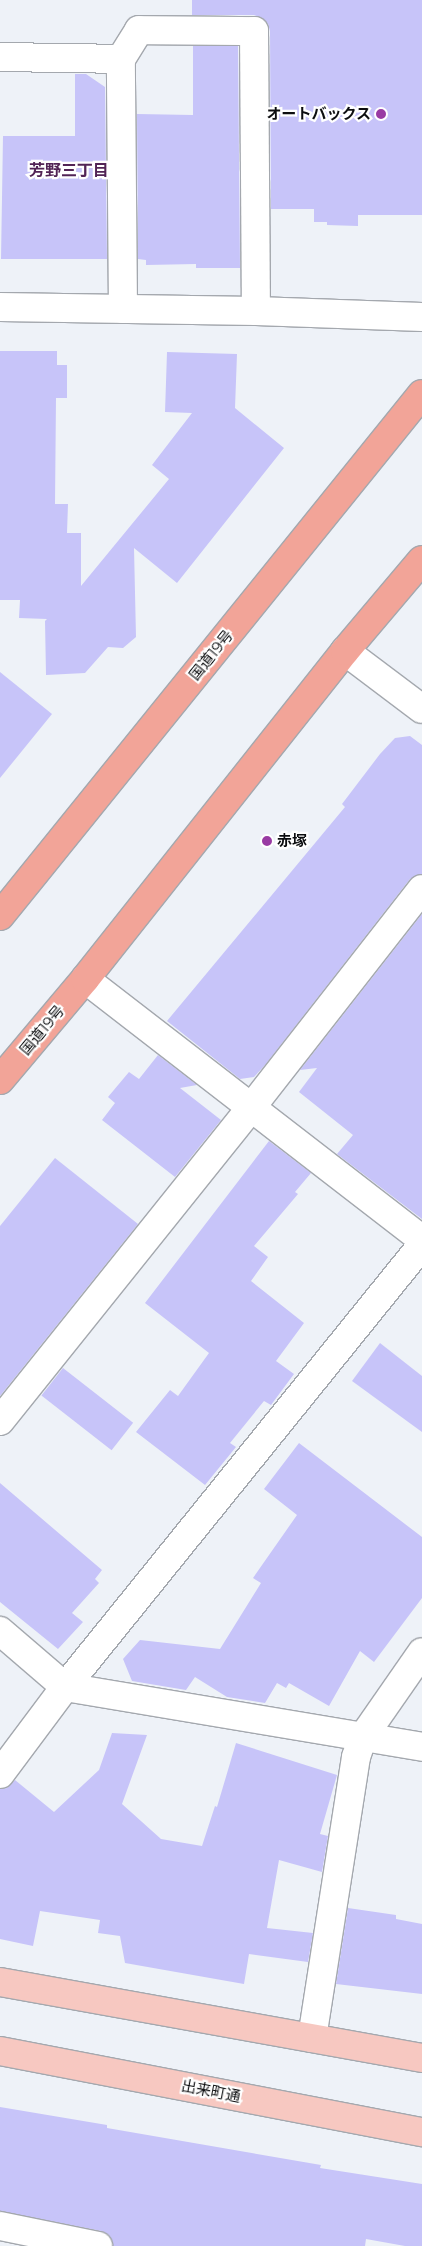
<!DOCTYPE html>
<meta charset="utf-8">
<style>
body{margin:0}
#map{position:relative;width:422px;height:2246px;overflow:hidden;background:#eef2f8;font-family:Montserrat,"Noto Sans JP",sans-serif}
div>[style]{position:absolute}
.building>*{inset:0;background:#c7c4f9;transform-origin:0 0}
.roads{filter:drop-shadow(1px 0 #a4a8ae) drop-shadow(-1px 0 #a4a8ae) drop-shadow(0 1px #a4a8ae) drop-shadow(0 -1px #a4a8ae)}
.minor>*{height:28px;margin:-14px;padding:0 14px;transform-origin:14px;border-radius:14px;background:#fff}
.major>*{height:28px;margin:-14px;padding:0 14px;transform-origin:14px;border-radius:14px;background:#f7c8c1}
.highway>*{height:28px;margin:-14px;padding:0 14px;transform-origin:14px;border-radius:14px;background:#f2a498}
.dots>*{width:14px;height:14px;translate:-50% -50%;box-sizing:border-box;border:2px solid #fff;border-radius:50%}
span{translate:-50% -50%;white-space:nowrap;text-align:center;line-height:1.15;-webkit-text-stroke:4.5px #fff;paint-order:stroke}
.poi-label{font-size:15px;color:#0d0e10;font-weight:700}
.right{translate:-100% -50%;text-align:right}
.left{translate:0 -50%;text-align:left}
.street-label{font-size:15px;color:#0d0e10}
.neighbourhood-label{font-size:16px;color:#522456;font-weight:700}
</style>
<div id="map">
<div class="building">
<i style="clip-path:polygon(192px 0,422px 0,422px 215px,358px 215px,358px 226px,327px 225px,327px 222px,314px 222px,314px 209px,271px 209px,270px 31px,268px 24px,262px 18px,254px 15px,192px 15px)"></i>
<i style="clip-path:polygon(193px 46px,238px 46px,240px 268px,196px 268px,196px 264px,146px 265px,146px 260px,138px 259px,137px 114px,193px 115px)"></i>
<i style="clip-path:polygon(75px 74px,86px 74px,105px 87px,107px 259px,1px 259px,3px 136px,75px 136px)"></i>
<i style="clip-path:polygon(0 351px,57px 351px,57px 365px,67px 365px,67px 398px,56px 398px,55px 504px,68px 504px,67px 533px,81px 533px,81px 586px,169px 479px,152px 465px,192px 413px,165px 412px,167px 352px,237px 354px,235px 408px,284px 448px,177px 583px,134px 548px,136px 637px,123px 648px,108px 647px,85px 673px,46px 675px,45px 621px,47px 619px,19px 618px,20px 600px,0 600px)"></i>
<i style="clip-path:polygon(0 672px,52px 714px,0 778px)"></i>
<i style="clip-path:polygon(410px 736px,422px 745px,422px 874px,410px 879px,265px 1065px,254px 1077px,240px 1079px,167px 1021px,345px 807px,342px 804px,380px 754px,395px 738px)"></i>
<i style="clip-path:polygon(422px 914px,422px 1219px,337px 1154px,353px 1135px,299px 1092px,317px 1068px,300px 1070px)"></i>
<i style="clip-path:polygon(158px 1055px,197px 1085px,180px 1088px,221px 1120px,175px 1177px,102px 1120px,115px 1103px,108px 1097px,129px 1072px,139px 1079px)"></i>
<i style="clip-path:polygon(269px 1141px,311px 1173px,295px 1192px,298px 1194px,254px 1246px,268px 1257px,251px 1281px,304px 1323px,276px 1361px,294px 1374px,271px 1405px,264px 1401px,230px 1443px,236px 1447px,205px 1485px,136px 1432px,170px 1390px,178px 1396px,209px 1353px,145px 1303px)"></i>
<i style="clip-path:polygon(55px 1158px,138px 1224px,0 1396px,0 1226px)"></i>
<i style="clip-path:polygon(380px 1343px,422px 1376px,422px 1432px,352px 1381px)"></i>
<i style="left:63px;top:1368px;width:89px;height:35px;rotate:38deg"></i>
<i style="clip-path:polygon(299px 1443px,422px 1537px,422px 1598px,374px 1662px,360px 1651px,329px 1706px,289px 1683px,286px 1688px,277px 1683px,265px 1703px,227px 1697px,195px 1677px,186px 1690px,132px 1681px,123px 1659px,140px 1640px,220px 1649px,261px 1583px,253px 1578px,297px 1515px,264px 1489px)"></i>
<i style="clip-path:polygon(0 1483px,102px 1570px,95px 1579px,99px 1583px,72px 1613px,83px 1622px,58px 1649px,0 1602px)"></i>
<i style="clip-path:polygon(112px 1733px,147px 1735px,122px 1804px,161px 1839px,202px 1846px,215px 1806px,217px 1807px,236px 1743px,337px 1775px,320px 1834px,328px 1836px,322px 1872px,279px 1860px,267px 1928px,313px 1933px,308px 1962px,249px 1954px,244px 1984px,125px 1963px,120px 1936px,98px 1933px,100px 1920px,40px 1911px,33px 1946px,0 1939px,0 1789px,7px 1788px,15px 1780px,54px 1812px,99px 1770px)"></i>
<i style="clip-path:polygon(348px 1908px,396px 1915px,396px 1919px,422px 1924px,422px 1994px,336px 1984px)"></i>
<i style="clip-path:polygon(0 2107px,107px 2125px,107px 2128px,321px 2165px,320px 2168px,422px 2184px,422px 2246px,405px 2246px,366px 2239px,365px 2246px,113px 2246px,109px 2235px,101px 2231px,0 2211px)"></i>
</div>
<div class="roads">
<div class="minor">
<i style="left:0;top:57px;width:121px;rotate:0.9deg"></i>
<i style="left:0;top:307px;width:256px;rotate:0.9deg"></i>
<i style="left:256px;top:311px;width:166px;rotate:2.1deg"></i>
<i style="left:123px;top:309px;width:250px;rotate:-90.5deg"></i>
<i style="left:121px;top:59px;width:34px;rotate:-58deg"></i>
<i style="left:139px;top:30px;width:115px;rotate:0.5deg"></i>
<i style="left:254px;top:31px;width:280px;rotate:89.6deg"></i>
<i style="left:345px;top:651px;width:96px;rotate:37deg"></i>
<i style="left:85px;top:979px;width:426px;rotate:37.7deg"></i>
<i style="left:0;top:1421px;width:400px;rotate:-51.3deg"></i>
<i style="left:250px;top:1109px;width:279px;rotate:-52deg"></i>
<i style="left:0;top:1631px;width:86px;rotate:40.7deg"></i>
<i style="left:65px;top:1687px;width:362px;rotate:9.5deg"></i>
<i style="left:0;top:1774px;width:109px;rotate:-53.2deg"></i>
<i style="left:65px;top:1687px;width:568px;rotate:-51.07deg"></i>
<i style="left:312px;top:2038px;width:284px;rotate:-81.1deg"></i>
<i style="left:356px;top:1757px;width:21px;rotate:-71deg"></i>
<i style="left:363px;top:1737px;width:103px;rotate:-55.2deg"></i>
<i style="left:0;top:2226px;width:100px;rotate:11.5deg"></i>
</div>
<div class="major">
<i style="left:0;top:1982px;width:429px;rotate:10.2deg"></i>
<i style="left:0;top:2051px;width:430px;rotate:10.9deg"></i>
</div>
<div class="highway">
<i style="left:0;top:916px;width:671px;rotate:-51.05deg"></i>
<i style="left:0;top:1080px;width:132px;rotate:-49.9deg"></i>
<i style="left:85px;top:979px;width:419px;rotate:-51.6deg"></i>
<i style="left:345px;top:651px;width:119px;rotate:-49.8deg"></i>
</div>
</div>
<div class="dots">
<i style="left:381px;top:114px;background:#993ba3"></i>
<i style="left:267px;top:841px;background:#993ba3"></i>
</div>
<div class="poi-label">
<span class="right" style="left:371px;top:114px">オートバックス</span>
<span class="left" style="left:277px;top:841px">赤塚</span>
</div>
<div class="street-label">
<span style="left:211px;top:655px;rotate:-51deg">国道19号</span>
<span style="left:42px;top:1030px;rotate:-50deg">国道19号</span>
<span style="left:211px;top:2091px;rotate:11deg">出来町通</span>
</div>
<div class="neighbourhood-label">
<span style="left:69px;top:171px">芳野三丁目</span>
</div>
</div>
